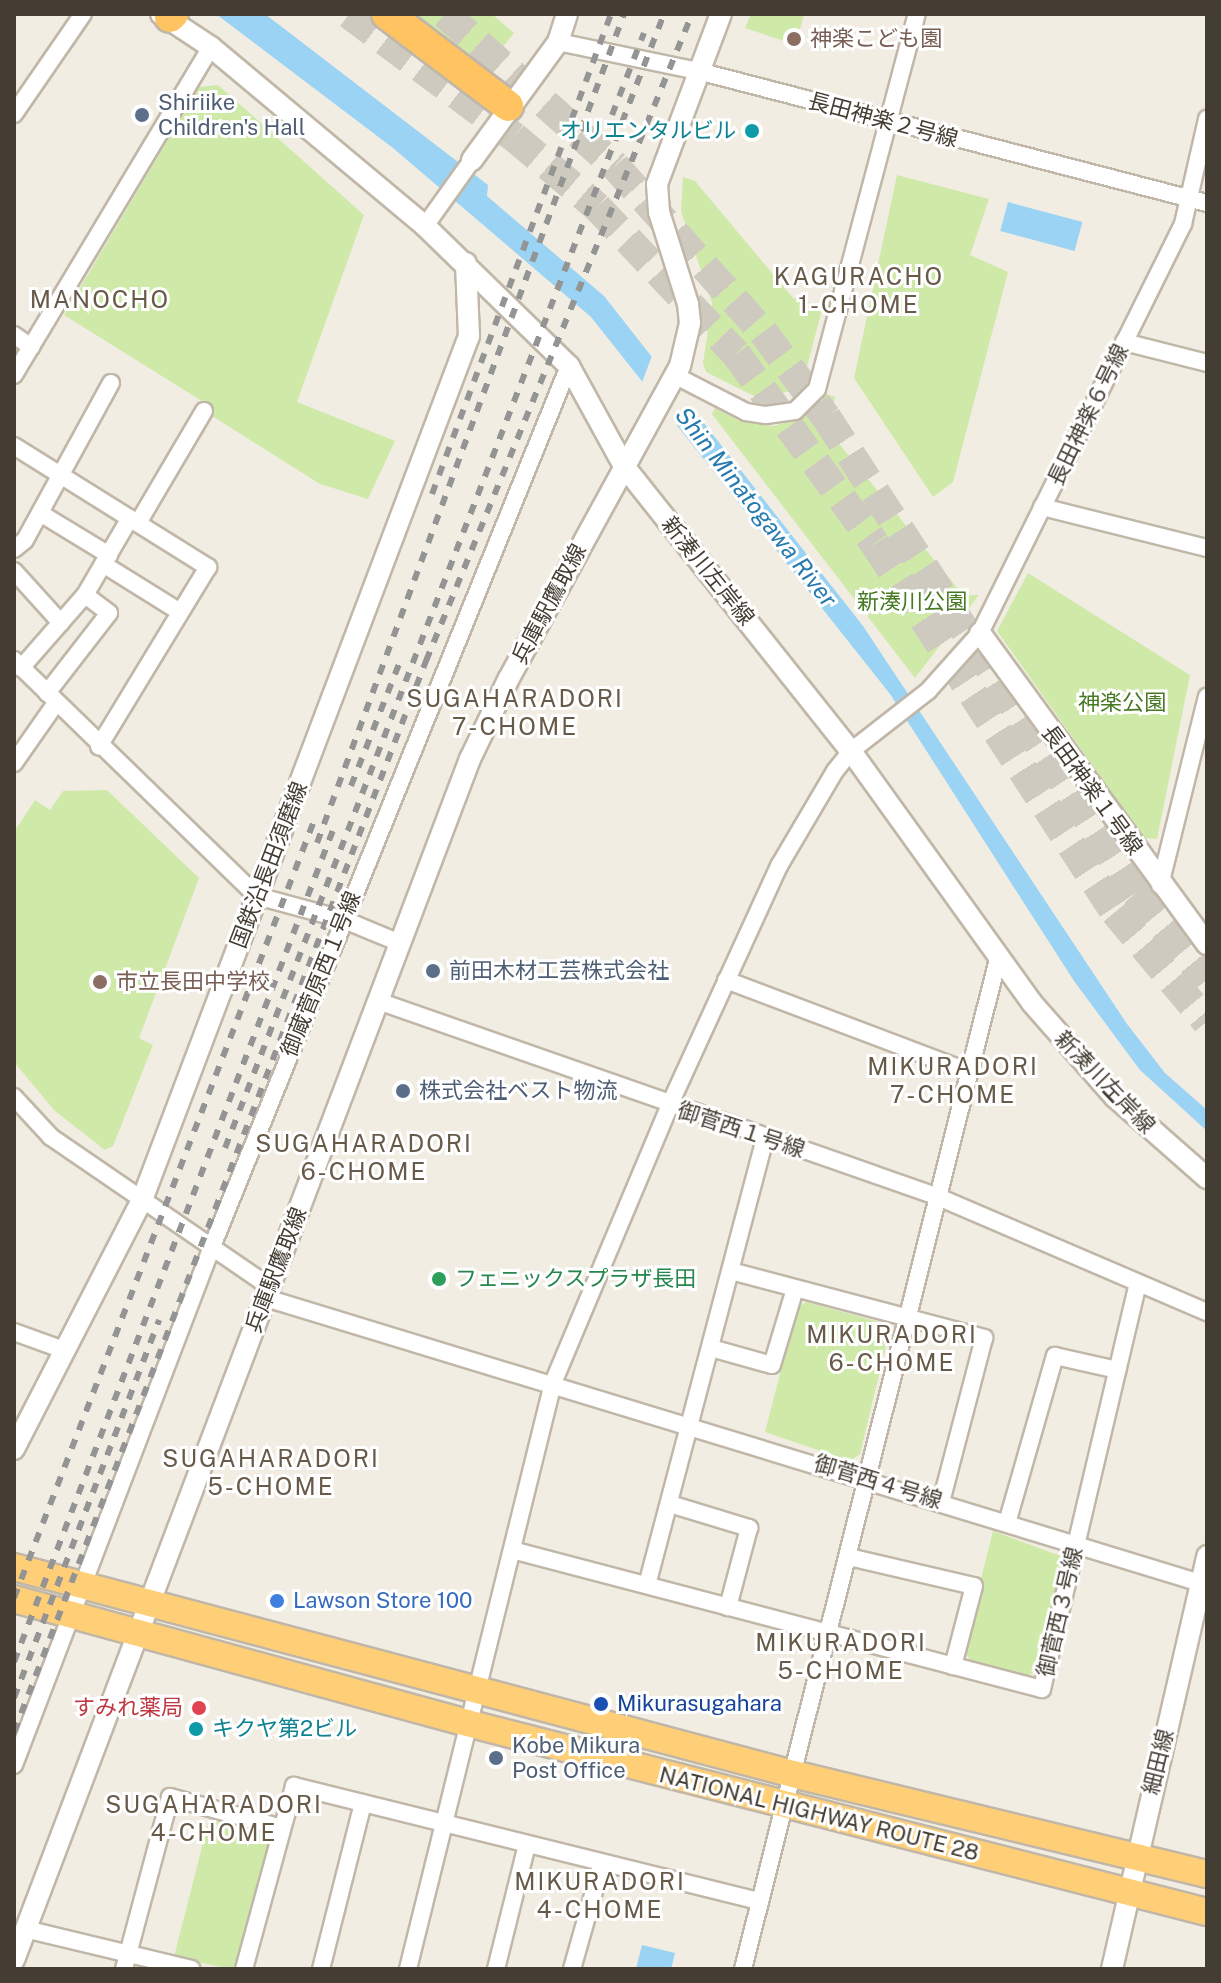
<!DOCTYPE html>
<meta charset="utf-8">
<style>
body{margin:0}
#map{position:relative;width:1221px;height:1983px;overflow:hidden;background:#f2ede3;font-family:"Public Sans","Noto Sans JP",sans-serif}
div>[style]{position:absolute}
.green>*{inset:0;background:#cfeaa8}
.water>*{inset:0;background:#9ad3f4;transform-origin:0 0}
.pier>*{inset:0;background:#f2ede3}
.motorway-tunnel>*{height:30px;margin-top:-15px;transform-origin:0;background:repeating-linear-gradient(90deg,#cfcac0 0 30px,transparent 0 45px)}
.roads{filter:drop-shadow(2px 0 #c1b7a8) drop-shadow(-2px 0 #c1b7a8) drop-shadow(0 2px #c1b7a8) drop-shadow(0 -2px #c1b7a8)}
.minor>*{height:16px;margin:-8px;padding:0 8px;transform-origin:8px;border-radius:8px;background:#fff}
.tertiary>*{height:20px;margin:-10px;padding:0 10px;transform-origin:10px;border-radius:10px;background:#fff}
.trunk>*{height:26px;margin:-13px;padding:0 13px;transform-origin:13px;border-radius:13px;background:#ffcf78}
.motorway>*{height:30px;margin:-15px;padding:0 15px;transform-origin:15px;border-radius:15px;background:#ffc461}
.rail>*{height:6px;margin-top:-3px;transform-origin:0;background:repeating-linear-gradient(90deg,#949494 0 10px,transparent 0 20px)}
.dots>*{width:22px;height:22px;translate:-50% -50%;box-sizing:border-box;border:4px solid #fff;border-radius:50%}
span{translate:-50% -50%;white-space:nowrap;text-align:center;line-height:1.15;-webkit-text-stroke:6px #fff;paint-order:stroke}
.education-label{font-size:22px;color:#785e54}
.left{translate:0 -50%;text-align:left}
.service-label{font-size:22px;color:#4e5e75}
.street-label{font-size:22px;color:#443d33}
.culture-label{font-size:22px;color:#0d838f}
.right{translate:-100% -50%;text-align:right}
.park-label{font-size:22px;color:#477923}
.leisure-label{font-size:22px;color:#27864d}
.shop-label{font-size:22px;color:#366cbe}
.transit-label{font-size:22px;color:#164399}
.health-label{font-size:22px;color:#be3a42}
.neighbourhood-label{font-size:24px;color:#685a49;letter-spacing:2px}
.water-label{font-size:24px;color:#267aad;font-style:italic}
.frame{position:absolute;inset:0;border:16px solid #443d33;pointer-events:none}
</style>
<div id="map">
<div class="green">
<i style="clip-path:polygon(403px 14px,492px 14px,514px 33px,483px 71px)"></i>
<i style="clip-path:polygon(751px 14px,804px 14px,796px 45px,745px 28px)"></i>
<i style="clip-path:polygon(218px 85px,364px 215px,297px 402px,395px 441px,368px 499px,320px 484px,212px 416px,213px 408px,64px 315px,199px 87px)"></i>
<i style="clip-path:polygon(897px 175px,989px 199px,970px 255px,1008px 272px,953px 482px,933px 497px,854px 378px)"></i>
<i style="clip-path:polygon(683px 177px,695px 181px,793px 298px,823px 306px,804px 378px,792px 391px,756px 397px,706px 372px,703px 363px,712px 303px,681px 211px)"></i>
<i style="clip-path:polygon(826px 394px,835px 397px,827px 429px,963px 595px,979px 595px,915px 678px,712px 414px,715px 408px,739px 421px,773px 426px,801px 418px)"></i>
<i style="clip-path:polygon(1028px 573px,1190px 675px,1157px 839px,1144px 838px,997px 631px)"></i>
<i style="clip-path:polygon(107px 790px,199px 878px,139px 1038px,153px 1045px,113px 1146px,105px 1150px,55px 1111px,14px 1062px,14px 832px,35px 800px,50px 810px,63px 791px)"></i>
<i style="clip-path:polygon(806px 1302px,887px 1324px,890px 1329px,860px 1454px,850px 1461px,765px 1432px,797px 1308px)"></i>
<i style="clip-path:polygon(993px 1531px,1066px 1558px,1039px 1668px,1027px 1677px,971px 1661px,963px 1650px)"></i>
<i style="clip-path:polygon(209px 1819px,262px 1833px,269px 1841px,236px 1965px,231px 1969px,174px 1957px)"></i>
</div>
<div class="water">
<i style="clip-path:polygon(216px 14px,265px 14px,488px 185px,487px 196px,604px 296px,863px 626px,1127px 1024px,1165px 1073px,1207px 1110px,1207px 1131px,1140px 1070px,1074px 981px,890px 694px,591px 317px,393px 148px)"></i>
<i style="left:1008px;top:202px;width:77px;height:30px;rotate:15deg"></i>
<i style="clip-path:polygon(642px 1945px,675px 1953px,671px 1969px,636px 1969px)"></i>
</div>
<div class="pier">
<i style="clip-path:polygon(653px 353px,699px 411px,672px 428px,641px 385px)"></i>
</div>
<div class="motorway-tunnel">
<i style="left:349px;top:14px;width:206px;rotate:36.7deg"></i>
<i style="left:514px;top:137px;width:109px;rotate:40.1deg"></i>
<i style="left:597px;top:207px;width:202px;rotate:46.6deg"></i>
<i style="left:736px;top:354px;width:235px;rotate:53.8deg"></i>
<i style="left:875px;top:544px;width:439px;rotate:56.9deg"></i>
<i style="left:1115px;top:912px;width:143px;rotate:50.1deg"></i>
<i style="left:445px;top:14px;width:228px;rotate:41.8deg"></i>
<i style="left:615px;top:166px;width:222px;rotate:48.3deg"></i>
<i style="left:763px;top:332px;width:106px;rotate:53.5deg"></i>
<i style="left:826px;top:417px;width:568px;rotate:56.93deg"></i>
<i style="left:1136px;top:893px;width:112px;rotate:50.8deg"></i>
</div>
<div class="roads">
<div class="minor">
<i style="left:558px;top:42px;width:143px;rotate:11.7deg"></i>
<i style="left:698px;top:71px;width:526px;rotate:14.54deg"></i>
<i style="left:14px;top:114px;width:121px;rotate:-55.4deg"></i>
<i style="left:425px;top:226px;width:81px;rotate:-54.5deg"></i>
<i style="left:14px;top:335px;width:21px;rotate:35deg"></i>
<i style="left:1124px;top:342px;width:86px;rotate:14.2deg"></i>
<i style="left:14px;top:375px;width:383px;rotate:-59deg"></i>
<i style="left:676px;top:376px;width:79px;rotate:27.2deg"></i>
<i style="left:746px;top:412px;width:20px;rotate:9deg"></i>
<i style="left:766px;top:415px;width:29px;rotate:-8deg"></i>
<i style="left:795px;top:411px;width:31px;rotate:-45deg"></i>
<i style="left:817px;top:389px;width:388px;rotate:-75.1deg"></i>
<i style="left:14px;top:446px;width:229px;rotate:32deg"></i>
<i style="left:208px;top:567px;width:210px;rotate:121.3deg"></i>
<i style="left:1042px;top:507px;width:170px;rotate:14deg"></i>
<i style="left:40px;top:513px;width:81px;rotate:31.3deg"></i>
<i style="left:138px;top:523px;width:130px;rotate:-59.5deg"></i>
<i style="left:14px;top:549px;width:14px;rotate:-39deg"></i>
<i style="left:25px;top:540px;width:179px;rotate:-61.3deg"></i>
<i style="left:103px;top:564px;width:91px;rotate:31.9deg"></i>
<i style="left:14px;top:571px;width:70px;rotate:47.9deg"></i>
<i style="left:14px;top:660px;width:339px;rotate:44.2deg"></i>
<i style="left:257px;top:896px;width:88px;rotate:15.1deg"></i>
<i style="left:342px;top:919px;width:63px;rotate:22.5deg"></i>
<i style="left:21px;top:668px;width:97px;rotate:-48.8deg"></i>
<i style="left:85px;top:595px;width:89px;rotate:-59.7deg"></i>
<i style="left:47px;top:693px;width:101px;rotate:-52.2deg"></i>
<i style="left:109px;top:613px;width:30px;rotate:-143deg"></i>
<i style="left:14px;top:763px;width:73px;rotate:-55deg"></i>
<i style="left:1160px;top:885px;width:194px;rotate:-76deg"></i>
<i style="left:726px;top:980px;width:260px;rotate:20.7deg"></i>
<i style="left:378px;top:1001px;width:591px;rotate:19.26deg"></i>
<i style="left:936px;top:1196px;width:295px;rotate:23.2deg"></i>
<i style="left:14px;top:1097px;width:54px;rotate:47.2deg"></i>
<i style="left:51px;top:1137px;width:265px;rotate:34.4deg"></i>
<i style="left:731px;top:1271px;width:262px;rotate:14.8deg"></i>
<i style="left:984px;top:1338px;width:170px;rotate:104.7deg"></i>
<i style="left:266px;top:1298px;width:984px;rotate:16.96deg"></i>
<i style="left:14px;top:1332px;width:53px;rotate:19.8deg"></i>
<i style="left:711px;top:1348px;width:63px;rotate:15.6deg"></i>
<i style="left:772px;top:1365px;width:79px;rotate:-73.2deg"></i>
<i style="left:670px;top:1504px;width:83px;rotate:16.9deg"></i>
<i style="left:749px;top:1528px;width:82px;rotate:104.9deg"></i>
<i style="left:1007px;top:1523px;width:174px;rotate:-74deg"></i>
<i style="left:1055px;top:1356px;width:64px;rotate:12.7deg"></i>
<i style="left:512px;top:1550px;width:548px;rotate:14.7deg"></i>
<i style="left:1042px;top:1689px;width:416px;rotate:-76.7deg"></i>
<i style="left:849px;top:1557px;width:128px;rotate:13.1deg"></i>
<i style="left:974px;top:1586px;width:83px;rotate:104.7deg"></i>
<i style="left:647px;top:1585px;width:463px;rotate:-75.2deg"></i>
<i style="left:14px;top:1765px;width:552px;rotate:-69.1deg"></i>
<i style="left:211px;top:1249px;width:953px;rotate:-67.93deg"></i>
<i style="left:25px;top:1929px;width:171px;rotate:13.5deg"></i>
<i style="left:124px;top:1969px;width:178px;rotate:-75deg"></i>
<i style="left:170px;top:1797px;width:116px;rotate:15.5deg"></i>
<i style="left:244px;top:1969px;width:190px;rotate:-74.7deg"></i>
<i style="left:294px;top:1786px;width:480px;rotate:13.9deg"></i>
<i style="left:321px;top:1969px;width:171px;rotate:-75.8deg"></i>
<i style="left:408px;top:1969px;width:604px;rotate:-76.1deg"></i>
<i style="left:553px;top:1383px;width:303px;rotate:-67.2deg"></i>
<i style="left:670px;top:1104px;width:262px;rotate:-65.4deg"></i>
<i style="left:779px;top:866px;width:110px;rotate:-59.5deg"></i>
<i style="left:835px;top:771px;width:26px;rotate:-51deg"></i>
<i style="left:851px;top:751px;width:98px;rotate:-37.9deg"></i>
<i style="left:928px;top:691px;width:78px;rotate:-48.1deg"></i>
<i style="left:980px;top:633px;width:457px;rotate:-63.6deg"></i>
<i style="left:1183px;top:224px;width:108px;rotate:-77.1deg"></i>
<i style="left:496px;top:1969px;width:128px;rotate:-76deg"></i>
<i style="left:572px;top:1969px;width:110px;rotate:-74.2deg"></i>
<i style="left:743px;top:1969px;width:1042px;rotate:-75.83deg"></i>
</div>
<div class="tertiary">
<i style="left:161px;top:14px;width:60px;rotate:33.4deg"></i>
<i style="left:211px;top:47px;width:279px;rotate:39.9deg"></i>
<i style="left:425px;top:226px;width:201px;rotate:44.2deg"></i>
<i style="left:569px;top:366px;width:114px;rotate:61.2deg"></i>
<i style="left:624px;top:466px;width:364px;rotate:51.5deg"></i>
<i style="left:851px;top:751px;width:310px;rotate:54.3deg"></i>
<i style="left:1032px;top:1003px;width:125px;rotate:48.6deg"></i>
<i style="left:1115px;top:1097px;width:123px;rotate:41.4deg"></i>
<i style="left:472px;top:160px;width:146px;rotate:-53.9deg"></i>
<i style="left:558px;top:42px;width:29px;rotate:-72deg"></i>
<i style="left:980px;top:633px;width:385px;rotate:53.9deg"></i>
<i style="left:14px;top:1449px;width:280px;rotate:-62.8deg"></i>
<i style="left:142px;top:1200px;width:924px;rotate:-69.27deg"></i>
<i style="left:469px;top:336px;width:73px;rotate:-92.4deg"></i>
<i style="left:14px;top:1960px;width:1285px;rotate:-69.21deg"></i>
<i style="left:470px;top:759px;width:88px;rotate:-64.3deg"></i>
<i style="left:508px;top:680px;width:358px;rotate:-61.3deg"></i>
<i style="left:680px;top:366px;width:44px;rotate:-76.9deg"></i>
<i style="left:690px;top:323px;width:19px;rotate:-96deg"></i>
<i style="left:688px;top:304px;width:96px;rotate:-107.5deg"></i>
<i style="left:659px;top:212px;width:28px;rotate:-94deg"></i>
<i style="left:657px;top:184px;width:182px;rotate:-69.4deg"></i>
<i style="left:1112px;top:1969px;width:424px;rotate:-77deg"></i>
</div>
<div class="trunk">
<i style="left:14px;top:1567px;width:806px;rotate:14.88deg"></i>
<i style="left:793px;top:1774px;width:426px;rotate:13.6deg"></i>
<i style="left:14px;top:1599px;width:470px;rotate:15.3deg"></i>
<i style="left:467px;top:1723px;width:764px;rotate:14.33deg"></i>
</div>
<div class="motorway">
<i style="left:387px;top:14px;width:152px;rotate:37.2deg"></i>
<i style="left:170px;top:17px;width:4px;rotate:-45deg"></i>
</div>
</div>
<div class="rail">
<i style="left:612px;top:115px;width:88px;rotate:-68.7deg"></i>
<i style="left:432px;top:494px;width:512px;rotate:-69.55deg"></i>
<i style="left:351px;top:786px;width:136px;rotate:-68.5deg"></i>
<i style="left:317px;top:843px;width:884px;rotate:-69.68deg"></i>
<i style="left:225px;top:1148px;width:1216px;rotate:-68.84deg"></i>
<i style="left:14px;top:1598px;width:833px;rotate:-68.89deg"></i>
<i style="left:14px;top:1662px;width:891px;rotate:-69.02deg"></i>
<i style="left:14px;top:1698px;width:405px;rotate:-69deg"></i>
<i style="left:14px;top:1732px;width:1148px;rotate:-68.96deg"></i>
<i style="left:426px;top:661px;width:700px;rotate:-67.65deg"></i>
</div>
<div class="dots">
<i style="left:794px;top:39px;background:#8d6e63"></i>
<i style="left:142px;top:115px;background:#5c6f8a"></i>
<i style="left:752px;top:131px;background:#0f9aa8"></i>
<i style="left:433px;top:971px;background:#5c6f8a"></i>
<i style="left:100px;top:982px;background:#8d6e63"></i>
<i style="left:403px;top:1091px;background:#5c6f8a"></i>
<i style="left:439px;top:1279px;background:#2e9e5b"></i>
<i style="left:277px;top:1601px;background:#3f7fe0"></i>
<i style="left:601px;top:1704px;background:#1a4fb4"></i>
<i style="left:199px;top:1708px;background:#e0444e"></i>
<i style="left:196px;top:1729px;background:#0f9aa8"></i>
<i style="left:496px;top:1758px;background:#5c6f8a"></i>
</div>
<div class="education-label">
<span class="left" style="left:810px;top:39px">神楽こども園</span>
<span class="left" style="left:116px;top:982px">市立長田中学校</span>
</div>
<div class="service-label">
<span class="left" style="left:158px;top:115px">Shiriike<br>Children's Hall</span>
<span class="left" style="left:449px;top:971px">前田木材工芸株式会社</span>
<span class="left" style="left:419px;top:1091px">株式会社ベスト物流</span>
<span class="left" style="left:512px;top:1758px">Kobe Mikura<br>Post Office</span>
</div>
<div class="street-label">
<span style="left:883px;top:120px;rotate:15deg">長田神楽２号線</span>
<span style="left:1088px;top:415px;rotate:-64deg">長田神楽６号線</span>
<span style="left:708px;top:571px;rotate:51deg">新湊川左岸線</span>
<span style="left:549px;top:604px;rotate:-62deg">兵庫駅鷹取線</span>
<span style="left:1092px;top:790px;rotate:54deg">長田神楽１号線</span>
<span style="left:269px;top:865px;rotate:-69deg">国鉄沿長田須磨線</span>
<span style="left:321px;top:974px;rotate:-68deg">御蔵菅原西１号線</span>
<span style="left:1105px;top:1082px;rotate:46deg">新湊川左岸線</span>
<span style="left:741px;top:1130px;rotate:18deg">御菅西１号線</span>
<span style="left:276px;top:1270px;rotate:-69deg">兵庫駅鷹取線</span>
<span style="left:878px;top:1482px;rotate:17deg">御菅西４号線</span>
<span style="left:1060px;top:1612px;rotate:-77deg">御菅西３号線</span>
<span style="left:1158px;top:1762px;rotate:-76deg">細田線</span>
<span style="left:819px;top:1814px;rotate:14deg">NATIONAL HIGHWAY ROUTE 28</span>
</div>
<div class="culture-label">
<span class="right" style="left:736px;top:131px">オリエンタルビル</span>
<span class="left" style="left:212px;top:1729px">キクヤ第2ビル</span>
</div>
<div class="park-label">
<span style="left:912px;top:602px">新湊川公園</span>
<span style="left:1122px;top:703px">神楽公園</span>
</div>
<div class="leisure-label">
<span class="left" style="left:455px;top:1279px">フェニックスプラザ長田</span>
</div>
<div class="shop-label">
<span class="left" style="left:293px;top:1601px">Lawson Store 100</span>
</div>
<div class="transit-label">
<span class="left" style="left:617px;top:1704px">Mikurasugahara</span>
</div>
<div class="health-label">
<span class="right" style="left:183px;top:1708px">すみれ薬局</span>
</div>
<div class="neighbourhood-label">
<span style="left:859px;top:291px">KAGURACHO<br>1-CHOME</span>
<span style="left:100px;top:300px">MANOCHO</span>
<span style="left:515px;top:713px">SUGAHARADORI<br>7-CHOME</span>
<span style="left:953px;top:1081px">MIKURADORI<br>7-CHOME</span>
<span style="left:364px;top:1158px">SUGAHARADORI<br>6-CHOME</span>
<span style="left:892px;top:1349px">MIKURADORI<br>6-CHOME</span>
<span style="left:271px;top:1473px">SUGAHARADORI<br>5-CHOME</span>
<span style="left:841px;top:1657px">MIKURADORI<br>5-CHOME</span>
<span style="left:214px;top:1819px">SUGAHARADORI<br>4-CHOME</span>
<span style="left:600px;top:1896px">MIKURADORI<br>4-CHOME</span>
</div>
<div class="water-label">
<span style="left:756px;top:507px;rotate:52deg">Shin Minatogawa River</span>
</div>
<div class="frame"></div>
</div>
